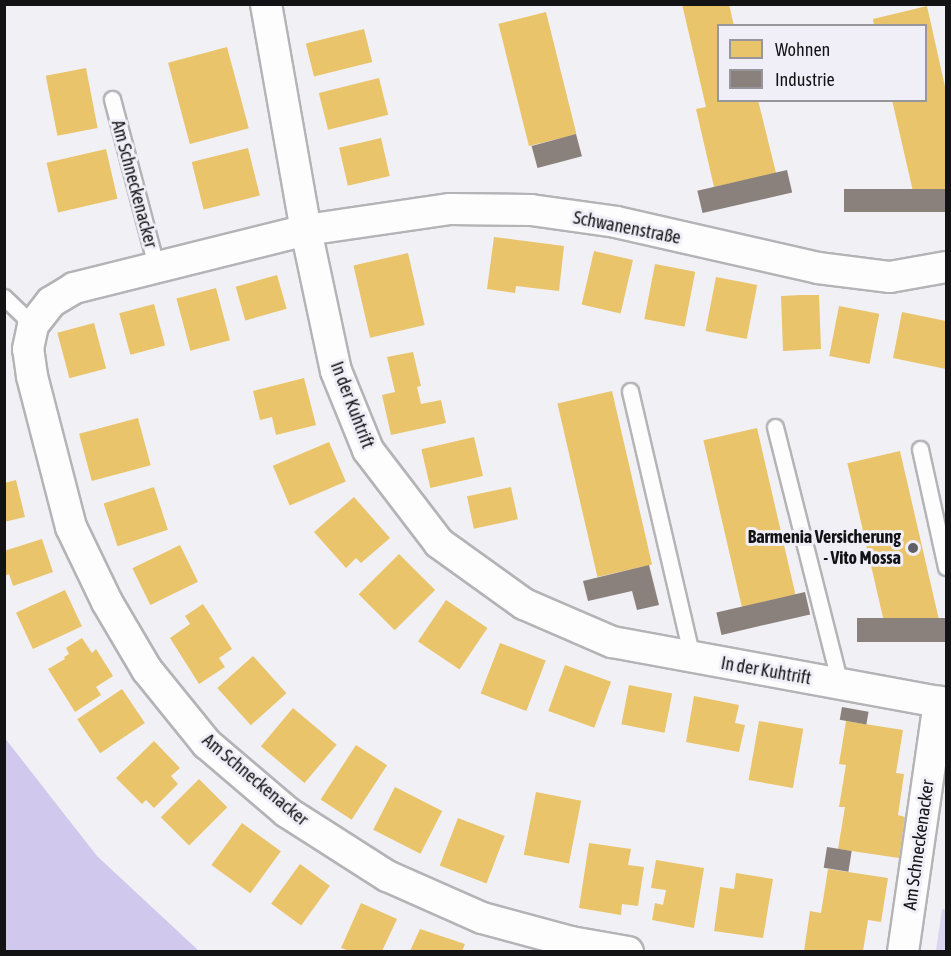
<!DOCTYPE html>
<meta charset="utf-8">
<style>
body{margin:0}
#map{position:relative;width:951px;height:956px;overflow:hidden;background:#f1f0f5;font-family:"Asap Condensed",sans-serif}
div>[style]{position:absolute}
.green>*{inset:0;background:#dbd5f2}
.forest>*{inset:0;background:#d0c8ed}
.homes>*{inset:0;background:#e9c46a;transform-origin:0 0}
.industry>*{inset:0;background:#8a817c;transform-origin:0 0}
.roads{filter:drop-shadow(2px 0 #b4b4b7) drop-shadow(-2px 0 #b4b4b7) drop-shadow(0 2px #b4b4b7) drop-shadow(0 -2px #b4b4b7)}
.service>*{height:15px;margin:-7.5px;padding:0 7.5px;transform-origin:7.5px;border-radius:7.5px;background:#fdfdfe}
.minor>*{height:30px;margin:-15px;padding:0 15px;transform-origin:15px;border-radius:15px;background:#fdfdfe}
.dots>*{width:16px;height:16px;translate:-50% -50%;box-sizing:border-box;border:3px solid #f0eef7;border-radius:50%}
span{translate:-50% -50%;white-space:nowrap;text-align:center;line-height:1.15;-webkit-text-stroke:6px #f0eef7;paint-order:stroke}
.street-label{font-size:18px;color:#131316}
.poi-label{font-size:18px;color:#131316;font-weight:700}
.right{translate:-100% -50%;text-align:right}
.frame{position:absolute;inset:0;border:6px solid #131316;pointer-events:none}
.legend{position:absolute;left:717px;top:24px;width:210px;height:78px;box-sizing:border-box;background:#f0eef7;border:2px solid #98969d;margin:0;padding:8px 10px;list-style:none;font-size:18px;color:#131316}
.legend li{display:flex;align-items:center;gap:12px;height:30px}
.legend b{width:30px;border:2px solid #98969d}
</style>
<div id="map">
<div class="green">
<i style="clip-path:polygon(942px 909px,946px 910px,946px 951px,936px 951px)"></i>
</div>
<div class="forest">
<i style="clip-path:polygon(4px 737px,97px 856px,199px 951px,5px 951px)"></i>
</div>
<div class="homes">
<i style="clip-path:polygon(682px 4px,729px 4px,734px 26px,718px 26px,718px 100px,758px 100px,776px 173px,714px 187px,696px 109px,706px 107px)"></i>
<i style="clip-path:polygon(927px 6px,946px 91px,946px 189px,914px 196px,892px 100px,926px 100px,926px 26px,874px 26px,873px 19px)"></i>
<i style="left:546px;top:12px;width:126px;height:49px;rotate:76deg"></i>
<i style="left:364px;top:29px;width:34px;height:60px;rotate:76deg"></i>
<i style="left:227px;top:47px;width:84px;height:61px;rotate:75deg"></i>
<i style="left:86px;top:68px;width:61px;height:41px;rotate:79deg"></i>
<i style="left:379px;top:78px;width:38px;height:62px;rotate:76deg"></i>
<i style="left:381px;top:138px;width:39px;height:43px;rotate:77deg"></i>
<i style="left:248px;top:148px;width:49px;height:58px;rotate:76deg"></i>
<i style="left:106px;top:149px;width:51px;height:61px;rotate:77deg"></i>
<i style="clip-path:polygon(494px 237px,564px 246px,559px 291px,516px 286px,515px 293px,487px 289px)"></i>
<i style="left:594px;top:251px;width:40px;height:55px;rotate:13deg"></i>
<i style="left:408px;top:253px;width:74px;height:56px;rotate:77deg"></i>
<i style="left:655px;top:264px;width:41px;height:56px;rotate:11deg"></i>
<i style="left:277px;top:275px;width:35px;height:43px;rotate:74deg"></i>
<i style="left:716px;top:277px;width:42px;height:55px;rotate:11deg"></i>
<i style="left:216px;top:288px;width:54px;height:41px;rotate:75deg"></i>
<i style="clip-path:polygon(801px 295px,819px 295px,821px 349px,783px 351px,781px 296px)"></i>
<i style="left:154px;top:304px;width:43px;height:36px;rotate:75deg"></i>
<i style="left:839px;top:306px;width:41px;height:51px;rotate:11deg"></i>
<i style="clip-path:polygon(902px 312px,946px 321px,946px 369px,893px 358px)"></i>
<i style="left:94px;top:323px;width:47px;height:38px;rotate:75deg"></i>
<i style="clip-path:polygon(413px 352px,421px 386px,417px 387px,421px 404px,441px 400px,446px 423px,391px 435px,382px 395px,395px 392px,387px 357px)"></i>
<i style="clip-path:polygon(304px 378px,316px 425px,276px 435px,272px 417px,260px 420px,253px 391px)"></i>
<i style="left:612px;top:391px;width:178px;height:56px;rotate:77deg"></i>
<i style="left:138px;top:418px;width:49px;height:61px;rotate:75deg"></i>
<i style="left:757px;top:428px;width:171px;height:55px;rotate:77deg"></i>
<i style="left:474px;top:437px;width:40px;height:54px;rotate:77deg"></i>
<i style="left:329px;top:442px;width:43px;height:61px;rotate:67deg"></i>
<i style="left:900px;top:451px;width:173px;height:54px;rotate:77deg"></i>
<i style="clip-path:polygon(16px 480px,25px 517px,4px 522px,4px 483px)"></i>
<i style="left:154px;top:487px;width:45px;height:53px;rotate:72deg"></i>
<i style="left:511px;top:487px;width:33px;height:45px;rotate:78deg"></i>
<i style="clip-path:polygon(354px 497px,390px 538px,361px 563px,356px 558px,346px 568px,314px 532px)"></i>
<i style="clip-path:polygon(42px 539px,53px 572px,13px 586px,9px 574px,4px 576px,4px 551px)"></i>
<i style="left:180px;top:545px;width:41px;height:53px;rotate:64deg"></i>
<i style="left:399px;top:554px;width:51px;height:57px;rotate:45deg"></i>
<i style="left:65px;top:590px;width:40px;height:54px;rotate:65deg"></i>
<i style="left:446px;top:600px;width:50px;height:50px;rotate:34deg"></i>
<i style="clip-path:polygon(203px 604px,232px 649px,219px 658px,225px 667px,199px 684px,170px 638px,190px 624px,185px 616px)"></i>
<i style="clip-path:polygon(82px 638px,92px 653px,96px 649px,113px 676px,96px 687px,101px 695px,75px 712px,48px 669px,65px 659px,64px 657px,69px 654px,66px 648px)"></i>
<i style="left:500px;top:643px;width:49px;height:54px;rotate:21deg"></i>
<i style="left:253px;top:656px;width:50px;height:48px;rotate:48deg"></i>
<i style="left:565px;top:665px;width:49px;height:49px;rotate:20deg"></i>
<i style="left:629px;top:685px;width:44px;height:40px;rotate:11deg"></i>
<i style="left:122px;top:689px;width:41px;height:54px;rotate:56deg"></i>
<i style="clip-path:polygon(694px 696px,739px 705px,735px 723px,745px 725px,739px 752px,686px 742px)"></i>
<i style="left:293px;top:708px;width:57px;height:50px;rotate:40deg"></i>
<i style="left:759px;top:721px;width:45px;height:60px;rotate:10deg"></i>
<i style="clip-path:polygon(846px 721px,903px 730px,896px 773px,904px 774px,898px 815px,905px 817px,899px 858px,838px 849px,845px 807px,839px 807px,846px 765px,839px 764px)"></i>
<i style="clip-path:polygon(154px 741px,180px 768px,171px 776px,178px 784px,154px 808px,146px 800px,142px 804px,116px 778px)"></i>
<i style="left:356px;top:745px;width:37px;height:65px;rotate:33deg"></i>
<i style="left:199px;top:779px;width:40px;height:54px;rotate:45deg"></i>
<i style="left:395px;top:787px;width:53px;height:48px;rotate:27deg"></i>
<i style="left:536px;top:792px;width:46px;height:64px;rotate:11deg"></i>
<i style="left:458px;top:818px;width:50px;height:51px;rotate:21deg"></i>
<i style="left:242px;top:823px;width:48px;height:52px;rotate:36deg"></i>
<i style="clip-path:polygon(589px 843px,631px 849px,628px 865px,644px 867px,638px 906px,622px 904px,621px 915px,579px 908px)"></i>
<i style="clip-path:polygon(656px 860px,704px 868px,694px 928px,652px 920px,655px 903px,663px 905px,666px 890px,651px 888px)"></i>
<i style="left:300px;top:864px;width:37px;height:49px;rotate:36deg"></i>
<i style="clip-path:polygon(828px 869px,888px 878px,881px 922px,868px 920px,863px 951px,804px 951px,810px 911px,821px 913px)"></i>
<i style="clip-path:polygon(736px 873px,773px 879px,763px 938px,714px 931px,720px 887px,734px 889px)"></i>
<i style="clip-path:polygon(361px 903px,397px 919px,382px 951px,350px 951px,341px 948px)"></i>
<i style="clip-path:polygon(420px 929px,465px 944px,462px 951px,410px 951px)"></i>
</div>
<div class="industry">
<i style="left:576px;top:134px;width:23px;height:46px;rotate:75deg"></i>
<i style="left:787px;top:170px;width:23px;height:92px;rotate:77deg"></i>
<i style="left:946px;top:189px;width:23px;height:102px;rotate:90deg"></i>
<i style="clip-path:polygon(649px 565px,659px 605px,637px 610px,632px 591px,588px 601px,583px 581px)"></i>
<i style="left:805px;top:592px;width:23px;height:91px;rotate:77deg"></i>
<i style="left:946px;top:618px;width:24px;height:89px;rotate:90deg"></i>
<i style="left:842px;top:707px;width:27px;height:13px;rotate:10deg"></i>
<i style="left:827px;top:847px;width:25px;height:21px;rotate:9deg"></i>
</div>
<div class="roads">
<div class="service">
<i style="left:112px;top:99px;width:176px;rotate:75.2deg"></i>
<i style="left:4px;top:297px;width:40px;rotate:44deg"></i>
<i style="left:630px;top:391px;width:273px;rotate:76.9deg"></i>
<i style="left:775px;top:427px;width:265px;rotate:75.8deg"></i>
<i style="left:920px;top:449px;width:121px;rotate:77.6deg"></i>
</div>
<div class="minor">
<i style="left:266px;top:4px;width:230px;rotate:80deg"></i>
<i style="left:306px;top:230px;width:144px;rotate:78deg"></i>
<i style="left:336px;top:371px;width:85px;rotate:67.9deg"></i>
<i style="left:368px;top:450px;width:117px;rotate:52.6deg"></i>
<i style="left:439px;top:543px;width:105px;rotate:35.7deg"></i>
<i style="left:524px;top:604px;width:96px;rotate:23.4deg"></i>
<i style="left:612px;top:642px;width:340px;rotate:10.4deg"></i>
<i style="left:628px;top:952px;width:58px;rotate:-170deg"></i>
<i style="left:571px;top:942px;width:92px;rotate:-164.9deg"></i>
<i style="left:482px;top:918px;width:104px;rotate:-156.1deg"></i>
<i style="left:387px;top:876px;width:119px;rotate:-147.4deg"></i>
<i style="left:287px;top:812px;width:105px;rotate:-139.6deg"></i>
<i style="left:207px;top:744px;width:95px;rotate:-129deg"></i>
<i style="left:147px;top:670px;width:79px;rotate:-120.5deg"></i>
<i style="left:107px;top:602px;width:83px;rotate:-115.6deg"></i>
<i style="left:71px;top:527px;width:156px;rotate:-104.5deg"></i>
<i style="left:32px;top:376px;width:27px;rotate:-98deg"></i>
<i style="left:28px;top:349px;width:25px;rotate:-78deg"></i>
<i style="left:33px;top:325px;width:29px;rotate:-52deg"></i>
<i style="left:51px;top:302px;width:27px;rotate:-31deg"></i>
<i style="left:74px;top:288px;width:239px;rotate:-14deg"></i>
<i style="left:306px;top:230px;width:146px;rotate:-8.3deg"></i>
<i style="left:450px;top:209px;width:81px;rotate:0.7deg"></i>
<i style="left:531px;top:210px;width:86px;rotate:8deg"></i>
<i style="left:616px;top:222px;width:207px;rotate:12.8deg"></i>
<i style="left:818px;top:268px;width:73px;rotate:7.1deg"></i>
<i style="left:890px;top:277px;width:57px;rotate:-10.1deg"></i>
<i style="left:903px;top:952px;width:253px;rotate:-81.8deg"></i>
</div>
</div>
<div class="dots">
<i style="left:913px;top:548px;background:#616064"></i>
</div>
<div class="street-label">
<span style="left:134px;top:184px;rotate:75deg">Am Schneckenacker</span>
<span style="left:627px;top:228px;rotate:11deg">Schwanenstraße</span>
<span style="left:352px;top:405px;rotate:69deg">In der Kuhtrift</span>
<span style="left:766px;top:671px;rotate:10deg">In der Kuhtrift</span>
<span style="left:255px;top:780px;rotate:40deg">Am Schneckenacker</span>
<span style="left:919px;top:845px;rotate:-82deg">Am Schneckenacker</span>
</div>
<div class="poi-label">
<span class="right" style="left:901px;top:548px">Barmenia Versicherung<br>- Vito Mossa</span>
</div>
<div class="frame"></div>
<ul class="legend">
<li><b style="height:16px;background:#e9c46a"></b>Wohnen</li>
<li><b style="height:16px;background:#8a817c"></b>Industrie</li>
</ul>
</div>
